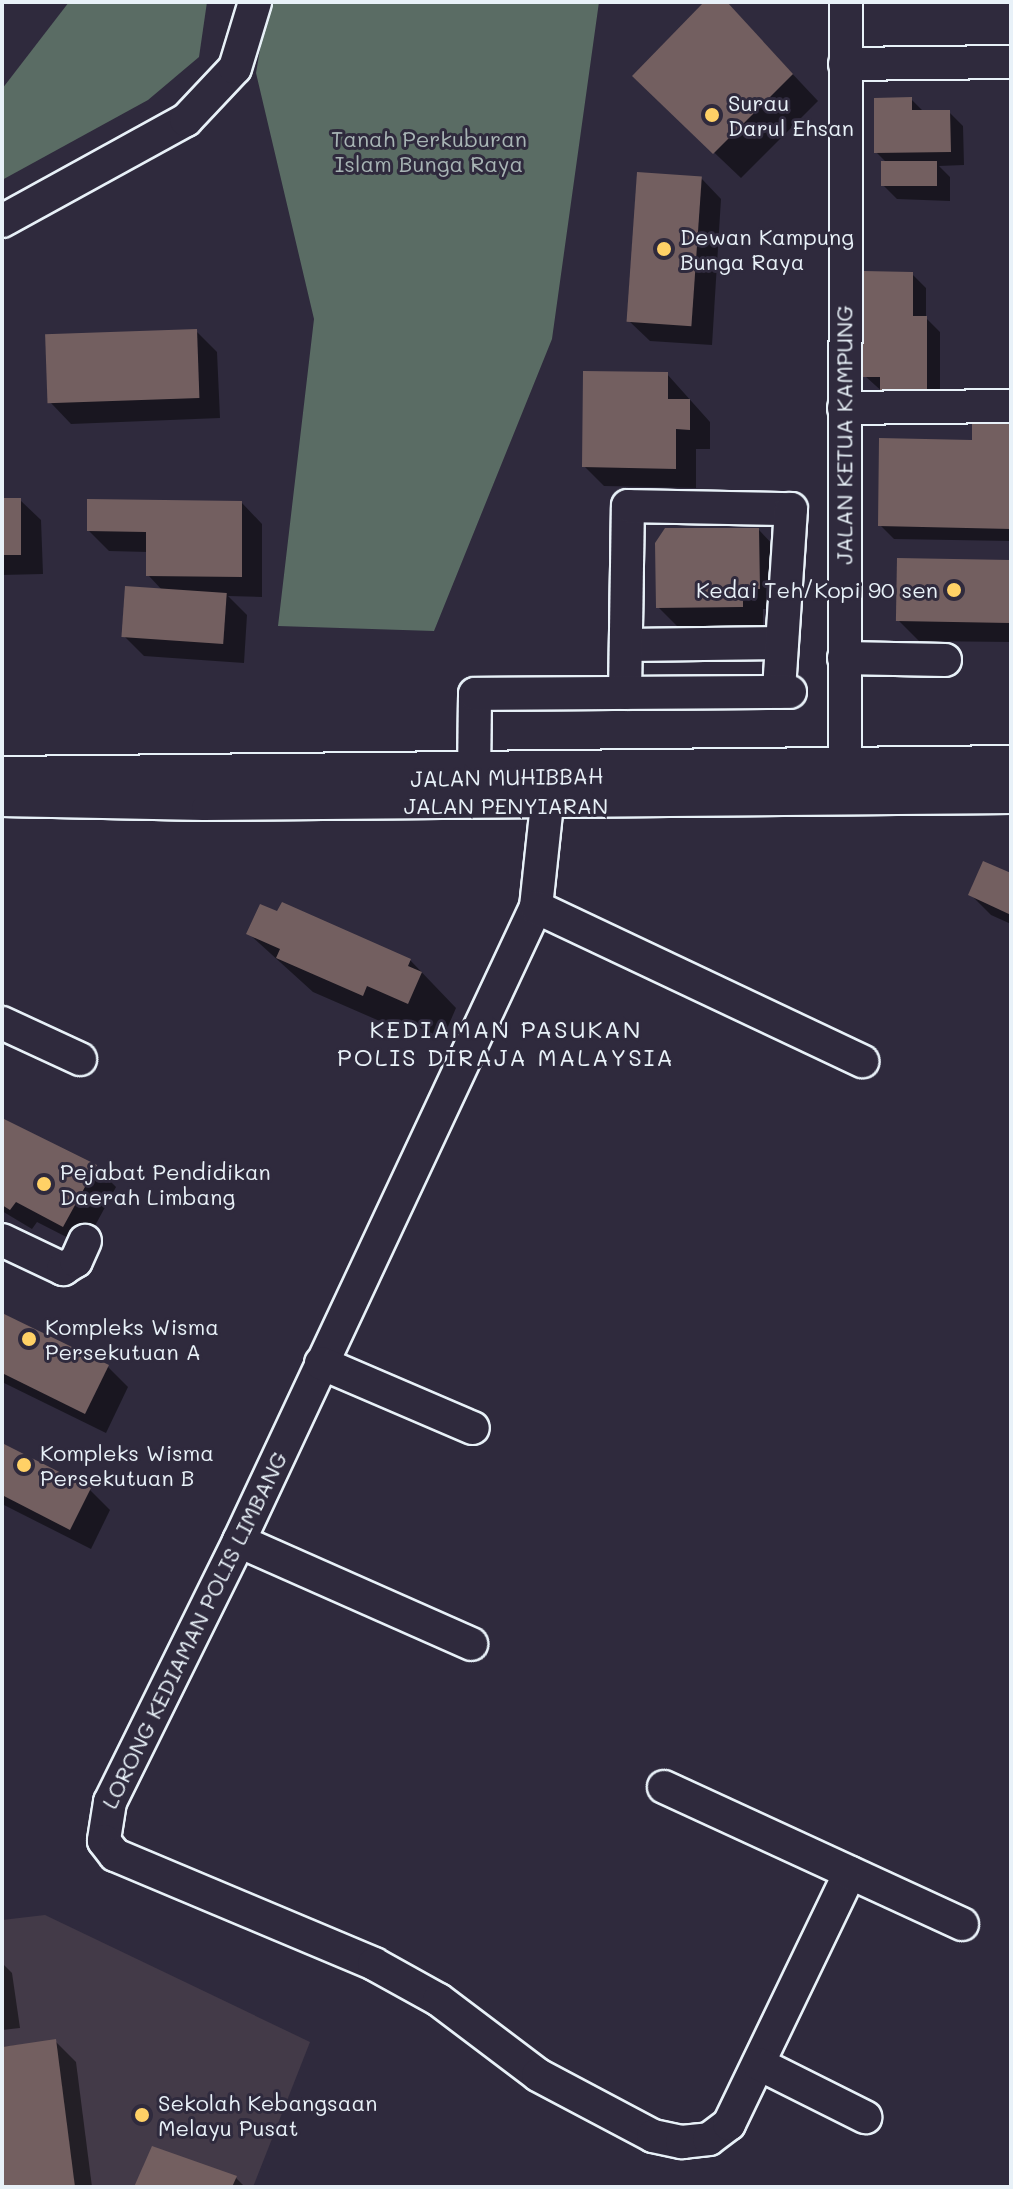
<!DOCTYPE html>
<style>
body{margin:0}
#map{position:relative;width:1013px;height:2189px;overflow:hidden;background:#2f2a3d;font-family:Mali,sans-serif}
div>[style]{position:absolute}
.built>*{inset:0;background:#433a48}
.green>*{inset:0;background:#5a6c64}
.shadow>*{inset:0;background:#0007}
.building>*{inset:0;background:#735f60;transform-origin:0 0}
.roads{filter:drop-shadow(2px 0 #e8f1f8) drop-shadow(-2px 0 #e8f1f8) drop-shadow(0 2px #e8f1f8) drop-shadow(0 -2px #e8f1f8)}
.pedestrian>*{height:24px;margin:-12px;padding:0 12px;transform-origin:12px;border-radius:12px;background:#2f2a3d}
.minor>*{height:32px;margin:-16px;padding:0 16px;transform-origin:16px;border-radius:16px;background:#2f2a3d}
.primary>*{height:44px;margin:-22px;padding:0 22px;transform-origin:22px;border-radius:22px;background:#2f2a3d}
.dots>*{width:22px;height:22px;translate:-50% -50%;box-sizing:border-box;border:4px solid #2f2a3d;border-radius:50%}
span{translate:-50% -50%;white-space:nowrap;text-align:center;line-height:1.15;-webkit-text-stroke:6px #2f2a3d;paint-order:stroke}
.poi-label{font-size:22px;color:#e8f1f8}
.left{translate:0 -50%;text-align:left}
.right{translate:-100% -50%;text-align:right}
.park-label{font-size:22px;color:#a8b5b5}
.street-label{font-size:22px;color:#e8f1f8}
.neighbourhood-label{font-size:24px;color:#e8f1f8;letter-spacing:2px}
.frame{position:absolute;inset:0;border:4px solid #e8f1f8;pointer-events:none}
</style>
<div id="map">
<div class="built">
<i style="clip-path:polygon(45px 1915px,310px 2042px,253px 2187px,2px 2187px,2px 1920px)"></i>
</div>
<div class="green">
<i style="clip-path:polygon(69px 2px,207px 2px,199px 57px,148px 100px,2px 180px,2px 89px)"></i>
<i style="clip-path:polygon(268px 2px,599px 2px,552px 339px,434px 631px,278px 626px,314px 319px,256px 73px)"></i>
</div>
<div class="shadow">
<i style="clip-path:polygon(707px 2px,725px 2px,818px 101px,741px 178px,661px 102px)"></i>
<i style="clip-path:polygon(911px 99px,924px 112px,949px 112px,963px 126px,964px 165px,939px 166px,950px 177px,950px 201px,897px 199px,883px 185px,887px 163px,876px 152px)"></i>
<i style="clip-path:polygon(701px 178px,721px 199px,712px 345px,650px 341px,629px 321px)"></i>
<i style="clip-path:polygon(912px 274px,926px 288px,926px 318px,940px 332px,940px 405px,896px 404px,865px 376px)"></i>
<i style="clip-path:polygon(196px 331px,217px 352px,220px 418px,71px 424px,51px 403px)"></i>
<i style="clip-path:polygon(667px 374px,710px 422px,710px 449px,696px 449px,696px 488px,604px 486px,584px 466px)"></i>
<i style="clip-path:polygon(1011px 425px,1011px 541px,894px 539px,880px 525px,974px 442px)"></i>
<i style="clip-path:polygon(2px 500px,20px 500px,41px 520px,43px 574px,2px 575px)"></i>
<i style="clip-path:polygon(242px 503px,262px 524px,262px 597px,228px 596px,247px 615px,244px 663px,144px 656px,124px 636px,163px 591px,148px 575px,148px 552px,109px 551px,89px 531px)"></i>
<i style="clip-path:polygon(759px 530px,779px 551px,780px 609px,763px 609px,763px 627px,678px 627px,658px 607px)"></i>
<i style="clip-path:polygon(1011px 561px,1011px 642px,919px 641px,898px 620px)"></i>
<i style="clip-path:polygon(1011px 876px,1011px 924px,991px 915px,971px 895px)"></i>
<i style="clip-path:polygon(249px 934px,410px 960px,456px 1008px,443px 1038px,402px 1020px,398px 1029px,313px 992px)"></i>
<i style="clip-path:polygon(2px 1121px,95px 1166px,116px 1187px,84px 1246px,37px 1222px,32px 1229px,2px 1211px)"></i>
<i style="clip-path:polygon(2px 1315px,108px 1367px,128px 1387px,106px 1433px,2px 1382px)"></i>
<i style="clip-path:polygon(2px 1445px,90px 1490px,110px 1510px,91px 1549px,2px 1504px)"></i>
<i style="clip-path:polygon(2px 1963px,12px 1973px,20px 2028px,2px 2030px)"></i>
<i style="clip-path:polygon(55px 2041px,76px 2062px,92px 2187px,2px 2187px,2px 2047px)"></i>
<i style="clip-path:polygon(236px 2178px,245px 2187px,136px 2187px)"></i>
</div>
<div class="building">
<i style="clip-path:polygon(704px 2px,727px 2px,793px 74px,713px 154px,632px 76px)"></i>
<i style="clip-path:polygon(912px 97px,912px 110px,950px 110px,951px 152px,874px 153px,874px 98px)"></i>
<i style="left:881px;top:161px;width:56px;height:25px"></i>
<i style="left:637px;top:172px;width:65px;height:150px;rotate:4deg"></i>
<i style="clip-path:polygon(863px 271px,913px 272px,913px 316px,927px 316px,927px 392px,880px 391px,880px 377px,863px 377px)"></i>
<i style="left:197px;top:329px;width:69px;height:152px;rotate:88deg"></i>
<i style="clip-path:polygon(583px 371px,668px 372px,668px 399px,690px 399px,690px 430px,676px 429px,676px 469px,582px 467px)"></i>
<i style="clip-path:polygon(972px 422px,1011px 423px,1011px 529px,878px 526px,879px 438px,972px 440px)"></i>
<i style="left:2px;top:498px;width:19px;height:57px"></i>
<i style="clip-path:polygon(87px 499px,242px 501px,242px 577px,146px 576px,146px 532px,87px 531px)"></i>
<i style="clip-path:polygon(665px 528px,759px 528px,760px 589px,743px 589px,743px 607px,656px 608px,655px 543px)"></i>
<i style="left:897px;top:558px;width:114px;height:63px;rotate:1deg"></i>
<i style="left:125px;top:586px;width:102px;height:51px;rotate:4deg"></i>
<i style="clip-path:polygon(983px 861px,1011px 873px,1011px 915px,968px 895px)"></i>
<i style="clip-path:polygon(282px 902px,411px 959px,408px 966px,422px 972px,408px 1004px,367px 986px,363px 996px,276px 958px,280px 949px,246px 934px,260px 904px,277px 911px)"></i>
<i style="clip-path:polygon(2px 1118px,97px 1165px,63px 1227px,16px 1202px,10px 1210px,2px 1205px)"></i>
<i style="clip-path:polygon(2px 1313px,109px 1365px,85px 1414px,2px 1373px)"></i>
<i style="clip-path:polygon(2px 1443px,91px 1488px,70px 1530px,2px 1495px)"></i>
<i style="clip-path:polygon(56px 2039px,75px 2187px,2px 2187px,2px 2047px)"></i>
<i style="clip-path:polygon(152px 2146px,237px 2176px,232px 2187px,134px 2187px)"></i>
</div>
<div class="roads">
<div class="pedestrian">
<i style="left:2px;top:804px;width:202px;rotate:1.1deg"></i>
<i style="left:204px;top:808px;width:807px;rotate:-0.5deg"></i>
</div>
<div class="minor">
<i style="left:845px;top:64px;width:166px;rotate:-0.7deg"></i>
<i style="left:2px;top:221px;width:210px;rotate:-28.8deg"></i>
<i style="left:186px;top:120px;width:71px;rotate:-46.7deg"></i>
<i style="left:235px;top:68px;width:69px;rotate:-73.1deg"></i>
<i style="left:844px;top:408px;width:167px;rotate:-0.7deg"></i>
<i style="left:626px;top:645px;width:156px;rotate:-0.7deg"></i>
<i style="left:844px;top:658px;width:101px;rotate:1.1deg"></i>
<i style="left:625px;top:693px;width:187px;rotate:-89.1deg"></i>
<i style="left:628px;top:506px;width:163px;rotate:1.1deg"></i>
<i style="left:791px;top:509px;width:183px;rotate:93.8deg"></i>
<i style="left:845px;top:772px;width:770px;rotate:-89.93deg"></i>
<i style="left:550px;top:776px;width:132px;rotate:96.1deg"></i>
<i style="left:536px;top:907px;width:700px;rotate:115.1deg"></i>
<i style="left:239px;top:1541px;width:291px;rotate:116.3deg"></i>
<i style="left:110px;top:1802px;width:39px;rotate:99deg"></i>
<i style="left:104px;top:1841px;width:18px;rotate:52deg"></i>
<i style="left:115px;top:1855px;width:281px;rotate:22.8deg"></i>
<i style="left:374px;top:1964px;width:74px;rotate:29deg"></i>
<i style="left:439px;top:2000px;width:124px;rotate:37.1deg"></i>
<i style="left:538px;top:2075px;width:130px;rotate:27.9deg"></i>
<i style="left:653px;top:2136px;width:30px;rotate:12deg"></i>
<i style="left:682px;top:2142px;width:27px;rotate:-6deg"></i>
<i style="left:709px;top:2139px;width:25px;rotate:-37deg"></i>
<i style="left:729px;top:2124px;width:279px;rotate:-64.3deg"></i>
<i style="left:474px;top:777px;width:83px;rotate:-89.3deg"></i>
<i style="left:475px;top:694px;width:315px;rotate:-0.4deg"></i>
<i style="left:536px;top:907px;width:361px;rotate:25.3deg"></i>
<i style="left:2px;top:1023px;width:86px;rotate:24.8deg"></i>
<i style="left:2px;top:1240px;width:68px;rotate:25.4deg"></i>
<i style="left:63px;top:1269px;width:15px;rotate:-32deg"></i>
<i style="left:76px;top:1261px;width:22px;rotate:-66deg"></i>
<i style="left:321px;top:1363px;width:165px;rotate:23.2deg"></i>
<i style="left:239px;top:1541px;width:254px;rotate:23.9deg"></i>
<i style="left:664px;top:1787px;width:328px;rotate:24.7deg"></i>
<i style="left:759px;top:2064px;width:119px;rotate:26.6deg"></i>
</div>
<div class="primary">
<i style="left:2px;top:779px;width:1009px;rotate:-0.62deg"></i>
</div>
</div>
<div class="dots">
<i style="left:712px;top:115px;background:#ffd166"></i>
<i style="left:664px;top:249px;background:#ffd166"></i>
<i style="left:954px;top:590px;background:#ffd166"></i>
<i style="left:44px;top:1184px;background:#ffd166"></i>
<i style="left:29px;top:1339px;background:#ffd166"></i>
<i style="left:24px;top:1465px;background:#ffd166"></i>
<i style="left:142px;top:2115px;background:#ffd166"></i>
</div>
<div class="poi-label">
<span class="left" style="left:728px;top:115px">Surau<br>Darul Ehsan</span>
<span class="left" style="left:680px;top:249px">Dewan Kampung<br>Bunga Raya</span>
<span class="right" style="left:938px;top:590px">Kedai Teh/Kopi 90 sen</span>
<span class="left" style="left:60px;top:1184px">Pejabat Pendidikan<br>Daerah Limbang</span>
<span class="left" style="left:45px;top:1339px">Kompleks Wisma<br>Persekutuan A</span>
<span class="left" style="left:40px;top:1465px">Kompleks Wisma<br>Persekutuan B</span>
<span class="left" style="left:158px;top:2115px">Sekolah Kebangsaan<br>Melayu Pusat</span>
</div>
<div class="park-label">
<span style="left:429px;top:151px">Tanah Perkuburan<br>Islam Bunga Raya</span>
</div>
<div class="street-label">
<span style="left:844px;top:435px;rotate:-90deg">JALAN KETUA KAMPUNG</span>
<span style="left:507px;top:777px;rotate:-1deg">JALAN MUHIBBAH</span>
<span style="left:506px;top:806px">JALAN PENYIARAN</span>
<span style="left:194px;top:1630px;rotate:-64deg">LORONG KEDIAMAN POLIS LIMBANG</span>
</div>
<div class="neighbourhood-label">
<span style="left:506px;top:1043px">KEDIAMAN PASUKAN<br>POLIS DIRAJA MALAYSIA</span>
</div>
<div class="frame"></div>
</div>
